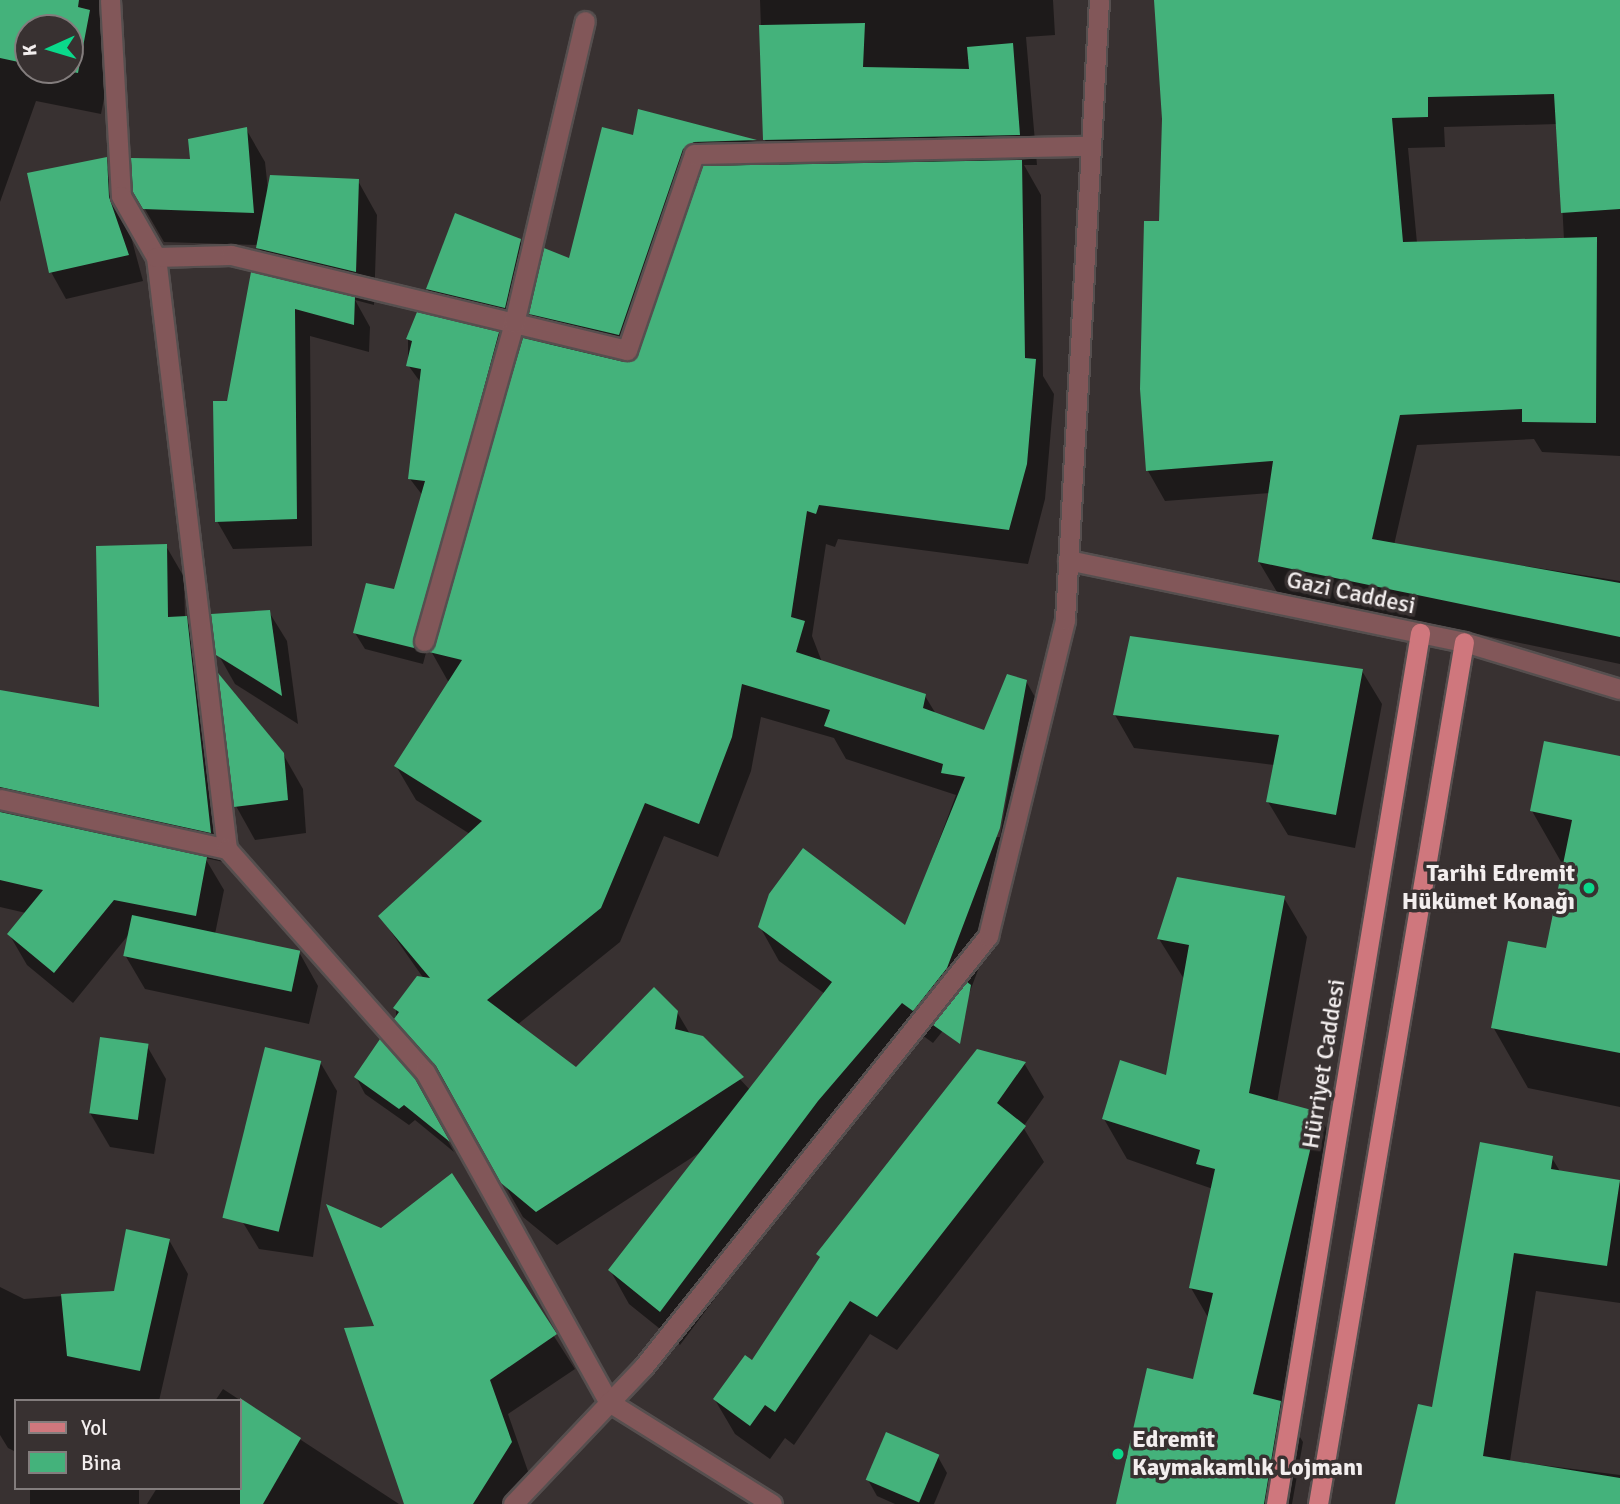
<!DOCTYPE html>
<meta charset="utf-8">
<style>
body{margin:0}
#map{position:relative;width:1620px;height:1504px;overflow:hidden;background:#383131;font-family:Signika,sans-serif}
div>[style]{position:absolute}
.shadow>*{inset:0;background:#0007;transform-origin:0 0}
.building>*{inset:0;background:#44b27b;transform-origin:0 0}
.roads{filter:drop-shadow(2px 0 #564f4f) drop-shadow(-2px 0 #564f4f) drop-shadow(0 2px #564f4f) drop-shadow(0 -2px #564f4f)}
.minor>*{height:19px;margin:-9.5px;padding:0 9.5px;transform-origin:9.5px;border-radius:9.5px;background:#825759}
.primary>*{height:19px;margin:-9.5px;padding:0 9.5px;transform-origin:9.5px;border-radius:9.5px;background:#cf777d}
.dots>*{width:19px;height:19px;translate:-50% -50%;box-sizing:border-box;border:4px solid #383131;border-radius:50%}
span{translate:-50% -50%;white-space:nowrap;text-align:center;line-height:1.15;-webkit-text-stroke:7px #383131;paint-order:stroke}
.street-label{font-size:24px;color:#f3eeee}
.poi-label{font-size:24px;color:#f3eeee;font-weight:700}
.right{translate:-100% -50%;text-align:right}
.left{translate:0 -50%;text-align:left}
.legend{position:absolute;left:14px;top:1399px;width:228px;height:91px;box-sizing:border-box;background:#383131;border:2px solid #837d7d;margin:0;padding:9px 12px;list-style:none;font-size:21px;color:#f3eeee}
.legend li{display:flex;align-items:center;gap:14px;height:35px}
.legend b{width:35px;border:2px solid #837d7d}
.north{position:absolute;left:14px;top:14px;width:70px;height:70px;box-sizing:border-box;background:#383131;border:2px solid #837d7d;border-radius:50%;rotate:266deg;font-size:19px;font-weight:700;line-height:28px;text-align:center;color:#f3eeee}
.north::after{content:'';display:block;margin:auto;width:24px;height:32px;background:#0ad98b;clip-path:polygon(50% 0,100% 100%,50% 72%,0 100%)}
</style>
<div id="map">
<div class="shadow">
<i style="clip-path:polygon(evenodd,0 0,111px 0,113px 53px,101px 114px,36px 101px,0 202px,0 0,28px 28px,70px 28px,70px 70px,28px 70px,28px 28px)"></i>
<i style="clip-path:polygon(evenodd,760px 0,1053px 0,1055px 35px,1026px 37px,1037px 165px,1024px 165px,1041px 195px,1043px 376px,1054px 394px,1045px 499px,1028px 564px,838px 539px,835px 547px,826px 544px,812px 636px,822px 662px,925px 696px,936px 714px,985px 732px,1026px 681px,1045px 715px,1018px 863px,966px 1002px,933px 1043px,922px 1035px,837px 1135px,680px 1345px,629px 1304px,610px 1270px,702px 1151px,557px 1245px,523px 1217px,455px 1098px,396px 1019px,396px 1008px,424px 979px,380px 916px,470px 834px,416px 800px,396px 766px,449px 683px,431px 651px,549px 346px,531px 314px,570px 261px,634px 137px,639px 111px,756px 142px,770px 166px,780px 166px,765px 140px,760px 0,761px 717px,834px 738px,846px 759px,956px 795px,906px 928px,760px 927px,779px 961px,825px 994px,750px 1090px,702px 1038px,690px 1034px,677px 1012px,577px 1069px,517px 1025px,620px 942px,664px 836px,718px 857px,751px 771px,761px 717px,760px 0,1019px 727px,1000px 837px,996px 837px,1015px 735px,1019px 727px)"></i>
<i style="clip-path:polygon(evenodd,1158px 0,1620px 0,1620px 456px,1542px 452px,1534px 439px,1417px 445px,1394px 545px,1620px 581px,1620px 664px,1277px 592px,1259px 562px,1270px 493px,1165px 501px,1148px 471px,1164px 119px,1158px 0,1558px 124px,1564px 240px,1417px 243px,1408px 148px,1445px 147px,1444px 127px,1558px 124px)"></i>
<i style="clip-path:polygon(246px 129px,265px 162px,268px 190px,358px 181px,377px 215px,374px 305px,355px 300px,370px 327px,369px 352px,310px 336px,312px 546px,233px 549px,217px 521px,228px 403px,276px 280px,258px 245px,164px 242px,135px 192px)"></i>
<i style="clip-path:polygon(102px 159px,117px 185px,143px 281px,66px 299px,51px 272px)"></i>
<i style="clip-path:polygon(520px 241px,530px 258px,514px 324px,437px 306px,427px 289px)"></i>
<i style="clip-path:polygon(498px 333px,507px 350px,423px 664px,365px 649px,355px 633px,395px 592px,423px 496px,410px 479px,421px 383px,408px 365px,408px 339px)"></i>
<i style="clip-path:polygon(166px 546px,184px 577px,185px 618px,204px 649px,228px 863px,205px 858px,224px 890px,215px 934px,299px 952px,318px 986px,309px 1024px,145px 989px,125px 955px,130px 933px,73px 1003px,27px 965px,9px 934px,26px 913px,0 907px,0 693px,100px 709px)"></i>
<i style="clip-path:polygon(269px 612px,287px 641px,298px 724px,235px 684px,218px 654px)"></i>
<i style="clip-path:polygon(1362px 671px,1382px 704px,1355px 848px,1288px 835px,1268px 802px,1275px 765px,1134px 748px,1115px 715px)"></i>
<i style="clip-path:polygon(283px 754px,303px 789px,306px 833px,255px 840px,236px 806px)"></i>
<i style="clip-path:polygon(1620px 758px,1620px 1107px,1528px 1088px,1493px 1027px,1547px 951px,1564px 867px,1532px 811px)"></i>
<i style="clip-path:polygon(1284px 898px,1307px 937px,1277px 1103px,1318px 1114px,1341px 1154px,1281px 1406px,1303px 1442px,1292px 1504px,1120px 1504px,1195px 1381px,1209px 1319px,1191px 1288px,1213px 1189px,1127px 1159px,1104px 1119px,1168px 1077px,1184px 979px,1159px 939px)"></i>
<i style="clip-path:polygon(147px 1046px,166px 1079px,154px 1154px,110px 1147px,90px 1113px)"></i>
<i style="clip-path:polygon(320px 1062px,337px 1091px,313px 1257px,259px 1249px,242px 1221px)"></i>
<i style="clip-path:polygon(1024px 1063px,1044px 1097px,1023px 1127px,1044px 1162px,897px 1350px,870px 1334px,794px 1445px,785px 1438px,770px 1459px,735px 1434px,715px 1400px,753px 1362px,821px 1259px,818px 1254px)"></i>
<i style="clip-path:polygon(356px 1077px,414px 1080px,454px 1152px,415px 1120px,409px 1125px,365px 1094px)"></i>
<i style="clip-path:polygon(1552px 1158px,1561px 1173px,1620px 1183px,1620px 1303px,1536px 1291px,1510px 1461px,1620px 1475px,1620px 1504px,1398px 1504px,1433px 1409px)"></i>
<i style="clip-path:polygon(451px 1176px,575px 1369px,508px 1414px,530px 1477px,513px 1504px,406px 1504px,376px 1328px,381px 1230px)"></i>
<i style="clip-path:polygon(169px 1240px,188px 1274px,159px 1401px,16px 1401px,16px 1452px,8px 1448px,0 1435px,0 1287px,24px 1299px,115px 1292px)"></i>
<i style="clip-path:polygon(223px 1389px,399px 1504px,147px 1504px,157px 1488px,240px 1488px,240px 1401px,215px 1401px)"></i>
<i style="clip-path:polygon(938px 1457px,947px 1473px,934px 1504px,895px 1504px,877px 1496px,868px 1480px)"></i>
<i style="left:30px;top:1488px;width:109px;height:19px"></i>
</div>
<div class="building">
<i style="clip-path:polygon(0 0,79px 0,78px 7px,90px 10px,78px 73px,62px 70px,70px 70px,70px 28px,28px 28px,28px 64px,0 58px)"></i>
<i style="clip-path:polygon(1154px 0,1620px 0,1620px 209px,1561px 213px,1554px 94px,1428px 97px,1428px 117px,1392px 118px,1403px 242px,1597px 237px,1596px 423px,1522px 422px,1522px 409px,1400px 415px,1372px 539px,1620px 583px,1620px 637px,1258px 562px,1273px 461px,1146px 471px,1140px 389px,1144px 221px,1159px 221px,1162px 119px)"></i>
<i style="clip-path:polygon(865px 23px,863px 67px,969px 69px,967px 47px,1013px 43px,1020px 135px,763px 140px,759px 25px)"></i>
<i style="clip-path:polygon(638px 109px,757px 140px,694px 142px,683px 149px,619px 335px,529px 314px,544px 248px,569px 258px,602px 127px,633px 135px)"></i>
<i style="clip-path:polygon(247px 127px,254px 213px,143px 209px,133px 192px,131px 158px,190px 159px,188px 139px)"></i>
<i style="clip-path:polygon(107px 157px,109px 197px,129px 255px,49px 273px,27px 173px)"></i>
<i style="clip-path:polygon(1022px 160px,1025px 358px,1036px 359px,1027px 464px,1009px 530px,819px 505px,816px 514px,807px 511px,791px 617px,805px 621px,796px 652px,926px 694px,923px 708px,984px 730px,1007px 674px,1027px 680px,1000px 828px,947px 968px,913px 1011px,902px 1003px,818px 1101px,660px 1312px,608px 1270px,832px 982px,758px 927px,769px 894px,803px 848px,905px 925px,965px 777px,941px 773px,943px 764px,824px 726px,830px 710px,742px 684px,732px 737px,699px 824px,645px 803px,601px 908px,487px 1000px,576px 1067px,654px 987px,678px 1011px,675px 1029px,703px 1036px,744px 1077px,536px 1212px,501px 1183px,436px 1066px,394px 1019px,399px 1012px,393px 1008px,417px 976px,430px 978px,378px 916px,482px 821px,394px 766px,462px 660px,429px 652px,523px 338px,624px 362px,636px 358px,703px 166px)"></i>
<i style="clip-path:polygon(270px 175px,359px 179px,356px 272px,256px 248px)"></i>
<i style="clip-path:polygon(455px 213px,521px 239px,505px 308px,426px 289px)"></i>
<i style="clip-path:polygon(251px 272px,355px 297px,354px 325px,295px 309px,297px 519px,215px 522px,213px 401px,227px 401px)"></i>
<i style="clip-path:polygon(417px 312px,499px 332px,414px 648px,353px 633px,366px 583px,394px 589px,425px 481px,408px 479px,421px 369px,406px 366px,412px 341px,406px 339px)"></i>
<i style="clip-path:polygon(167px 544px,168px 617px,187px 616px,211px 833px,0 787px,0 690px,99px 707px,96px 546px)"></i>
<i style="clip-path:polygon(270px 610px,282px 696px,216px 655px,211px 614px)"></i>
<i style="clip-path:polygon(1130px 636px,1363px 669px,1336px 815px,1266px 802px,1279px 735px,1113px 715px)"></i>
<i style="clip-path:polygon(218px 673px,284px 753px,288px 800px,234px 807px)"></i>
<i style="clip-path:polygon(1544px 741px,1620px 756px,1620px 1053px,1491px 1028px,1508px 941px,1546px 948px,1572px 820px,1530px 811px)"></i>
<i style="clip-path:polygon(0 812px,207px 857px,196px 916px,114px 900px,54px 973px,7px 934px,43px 890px,0 880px)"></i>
<i style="clip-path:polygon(1177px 877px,1285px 896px,1249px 1093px,1319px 1112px,1253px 1394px,1281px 1401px,1264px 1504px,1116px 1504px,1147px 1368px,1193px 1379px,1213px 1293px,1189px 1288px,1215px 1169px,1196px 1164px,1200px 1150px,1102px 1119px,1120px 1060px,1166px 1075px,1189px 945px,1157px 939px)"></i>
<i style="left:132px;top:915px;width:172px;height:42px;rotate:12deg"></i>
<i style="clip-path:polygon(967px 982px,971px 985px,960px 1044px,933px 1025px)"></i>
<i style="left:100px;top:1037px;width:49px;height:77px;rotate:8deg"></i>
<i style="clip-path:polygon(380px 1039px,415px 1079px,450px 1142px,404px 1105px,399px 1109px,354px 1077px)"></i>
<i style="left:265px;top:1047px;width:58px;height:176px;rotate:14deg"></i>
<i style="clip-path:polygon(977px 1049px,1026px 1062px,997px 1103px,1026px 1126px,877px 1317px,850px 1301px,775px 1412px,765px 1405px,750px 1426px,713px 1399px,745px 1355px,752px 1360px,820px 1257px,816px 1254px)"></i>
<i style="clip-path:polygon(1480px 1142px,1553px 1156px,1551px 1169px,1620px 1180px,1607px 1266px,1514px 1253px,1483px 1456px,1620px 1478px,1620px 1504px,1395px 1504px,1418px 1404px,1432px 1407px)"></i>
<i style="clip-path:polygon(452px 1173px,557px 1334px,490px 1380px,512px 1442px,473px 1504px,404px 1504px,344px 1328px,374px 1326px,326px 1204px,381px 1228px)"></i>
<i style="clip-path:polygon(126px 1229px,170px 1239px,140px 1371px,67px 1356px,61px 1294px,114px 1291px)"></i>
<i style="clip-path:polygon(240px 1398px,301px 1438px,263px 1504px,240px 1504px)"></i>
<i style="left:886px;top:1432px;width:58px;height:52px;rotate:23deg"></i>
</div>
<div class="roads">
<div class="minor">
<i style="left:110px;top:0;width:196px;rotate:86.8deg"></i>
<i style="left:121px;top:196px;width:70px;rotate:60.2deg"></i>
<i style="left:156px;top:257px;width:596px;rotate:83.16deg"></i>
<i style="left:156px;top:257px;width:75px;rotate:-1.5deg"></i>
<i style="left:231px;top:255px;width:407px;rotate:13.5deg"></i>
<i style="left:627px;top:350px;width:207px;rotate:-71.1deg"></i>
<i style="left:694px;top:154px;width:397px;rotate:-1.2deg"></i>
<i style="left:1068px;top:560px;width:404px;rotate:11.7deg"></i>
<i style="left:1464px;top:642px;width:163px;rotate:16.8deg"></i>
<i style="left:424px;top:641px;width:330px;rotate:-74.2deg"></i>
<i style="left:514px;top:323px;width:310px;rotate:-76.8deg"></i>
<i style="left:0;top:799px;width:232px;rotate:12.4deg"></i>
<i style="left:227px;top:849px;width:298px;rotate:48.4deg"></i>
<i style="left:425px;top:1072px;width:378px;rotate:60.9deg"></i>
<i style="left:609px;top:1402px;width:192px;rotate:32deg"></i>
<i style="left:513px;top:1504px;width:190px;rotate:-46.5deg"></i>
<i style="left:644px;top:1366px;width:551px;rotate:-51.34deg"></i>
<i style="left:988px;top:936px;width:325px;rotate:-76.3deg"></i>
<i style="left:1065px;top:620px;width:621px;rotate:-86.86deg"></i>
</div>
<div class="primary">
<i style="left:1276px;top:1504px;width:883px;rotate:-80.61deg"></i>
<i style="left:1318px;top:1504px;width:874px;rotate:-80.39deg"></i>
</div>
</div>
<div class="dots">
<i style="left:1589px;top:888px;background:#0ad98b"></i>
<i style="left:1118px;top:1454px;background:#0ad98b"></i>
</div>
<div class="street-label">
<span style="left:1351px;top:593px;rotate:12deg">Gazi Caddesi</span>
<span style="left:1324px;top:1064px;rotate:-81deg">Hürriyet Caddesi</span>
</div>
<div class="poi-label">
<span class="right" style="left:1575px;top:888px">Tarihi Edremit<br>Hükümet Konağı</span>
<span class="left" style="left:1132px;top:1454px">Edremit<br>Kaymakamlık Lojmanı</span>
</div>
<ul class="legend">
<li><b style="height:9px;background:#cf777d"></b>Yol</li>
<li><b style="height:19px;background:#44b27b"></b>Bina</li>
</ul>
<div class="north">K</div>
</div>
